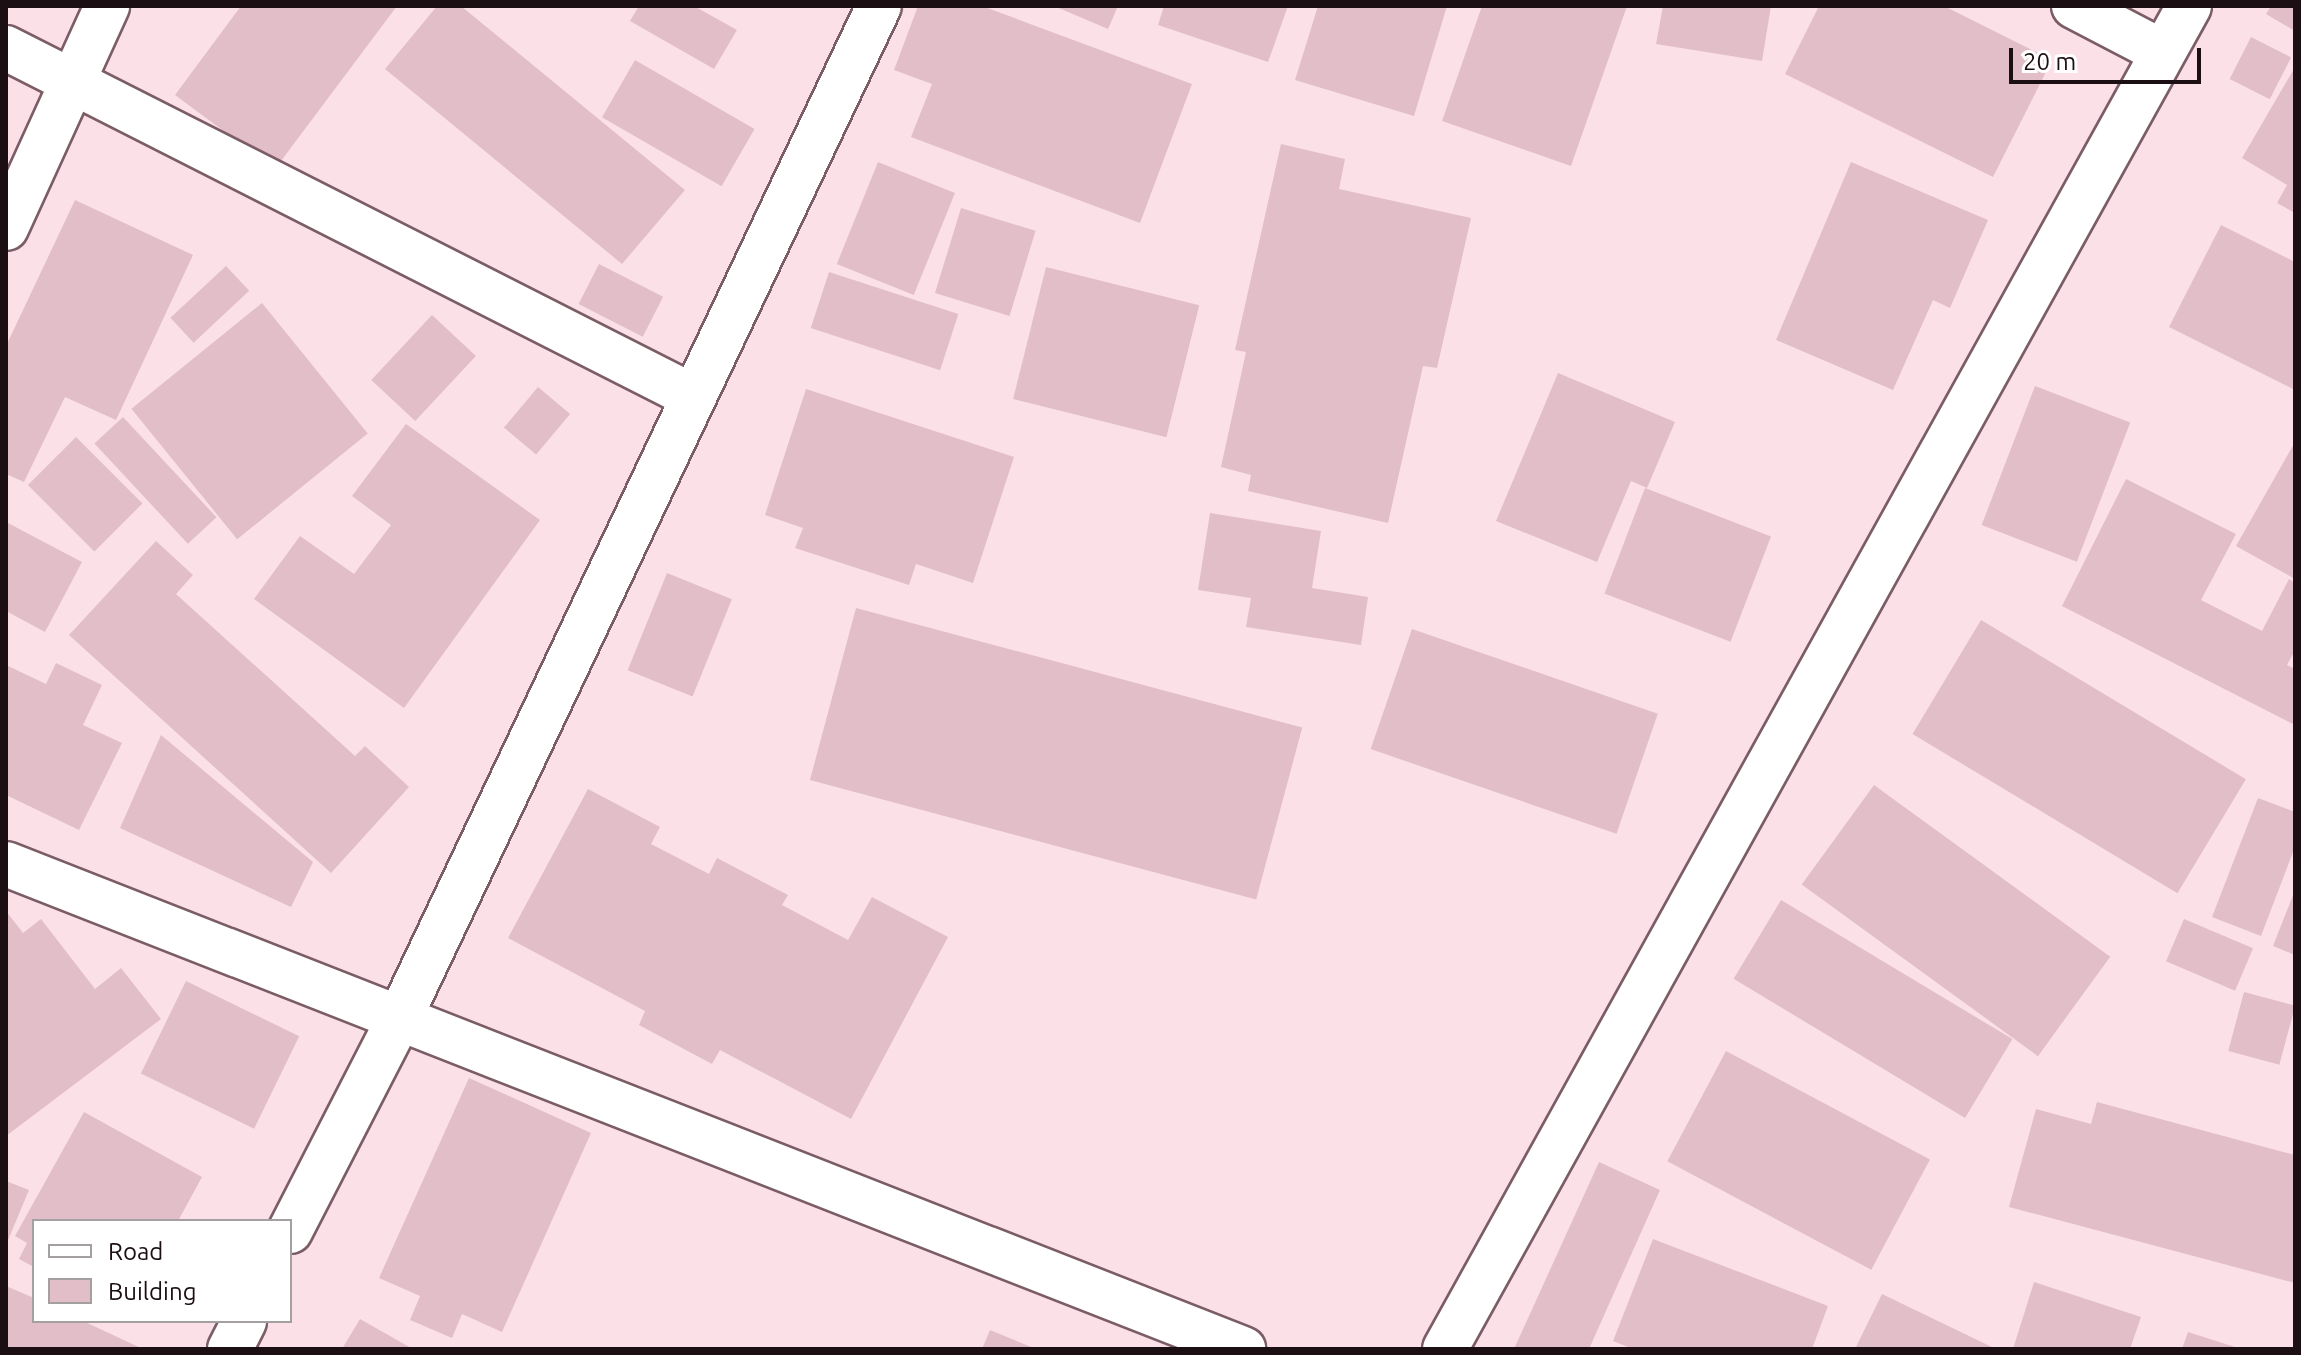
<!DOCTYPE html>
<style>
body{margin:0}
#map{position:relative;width:2301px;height:1355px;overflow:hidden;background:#fce0e8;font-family:Ubuntu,sans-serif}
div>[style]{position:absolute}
.building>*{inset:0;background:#e1bec8;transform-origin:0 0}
.roads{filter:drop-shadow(2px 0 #7b5d66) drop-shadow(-2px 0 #7b5d66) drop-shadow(0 2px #7b5d66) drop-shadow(0 -2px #7b5d66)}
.minor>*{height:44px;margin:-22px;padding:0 22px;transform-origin:22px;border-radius:22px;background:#fff}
span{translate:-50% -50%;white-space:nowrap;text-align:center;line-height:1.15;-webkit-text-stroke:8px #fff;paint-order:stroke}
.frame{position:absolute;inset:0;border:8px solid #1b0f13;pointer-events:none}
.legend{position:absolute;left:32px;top:1219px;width:260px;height:104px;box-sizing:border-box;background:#fff;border:2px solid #a49fa1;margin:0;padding:10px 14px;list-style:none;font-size:24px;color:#1b0f13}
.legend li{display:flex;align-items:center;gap:16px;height:40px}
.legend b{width:40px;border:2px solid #a49fa1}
.scale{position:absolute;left:2009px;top:48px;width:192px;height:36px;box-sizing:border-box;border:4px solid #1b0f13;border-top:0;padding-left:10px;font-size:24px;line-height:28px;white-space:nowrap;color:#1b0f13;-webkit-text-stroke:6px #fff;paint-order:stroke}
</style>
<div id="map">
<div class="building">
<i style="clip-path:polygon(241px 6px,397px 6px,275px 169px,175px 95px)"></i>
<i style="clip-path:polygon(437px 6px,461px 6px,685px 190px,622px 264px,385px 69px)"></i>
<i style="clip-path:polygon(639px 6px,694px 6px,737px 30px,714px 69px,630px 21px)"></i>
<i style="clip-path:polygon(918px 6px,982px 6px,1192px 84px,1140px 223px,911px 137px,932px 84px,894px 70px)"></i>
<i style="clip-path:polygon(1054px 6px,1118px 6px,1108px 29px)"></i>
<i style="clip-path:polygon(1164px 6px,1288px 6px,1268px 62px,1158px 25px)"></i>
<i style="clip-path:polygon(1318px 6px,1447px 6px,1414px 116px,1295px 80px)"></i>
<i style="clip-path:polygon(1482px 6px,1627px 6px,1571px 166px,1442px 121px)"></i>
<i style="clip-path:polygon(1663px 6px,1771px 6px,1762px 61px,1656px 44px)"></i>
<i style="clip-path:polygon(1819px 6px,1944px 6px,2052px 60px,1993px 177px,1785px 74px)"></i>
<i style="clip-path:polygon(2271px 6px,2295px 6px,2295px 31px,2266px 14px)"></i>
<i style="left:2251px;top:37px;width:45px;height:47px;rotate:27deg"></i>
<i style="left:635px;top:60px;width:138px;height:66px;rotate:30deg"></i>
<i style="clip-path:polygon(2295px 67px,2295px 213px,2277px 203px,2287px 185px,2242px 158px)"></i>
<i style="clip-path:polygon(1281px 144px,1345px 159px,1339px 189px,1471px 218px,1437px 368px,1423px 366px,1388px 523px,1248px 491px,1251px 475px,1221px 467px,1246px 352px,1235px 350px)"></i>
<i style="left:878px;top:162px;width:83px;height:110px;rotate:22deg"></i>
<i style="clip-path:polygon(1851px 162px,1988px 220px,1950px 308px,1933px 300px,1893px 390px,1776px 340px)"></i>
<i style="clip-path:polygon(75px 200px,193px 255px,116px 420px,65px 397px,24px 482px,6px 474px,6px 346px)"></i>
<i style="left:961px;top:208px;width:78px;height:89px;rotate:17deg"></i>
<i style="clip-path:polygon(2221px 225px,2295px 262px,2295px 390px,2169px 327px)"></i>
<i style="left:599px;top:264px;width:72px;height:45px;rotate:27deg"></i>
<i style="left:226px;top:266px;width:34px;height:76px;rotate:47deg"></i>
<i style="left:1046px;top:267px;width:158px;height:136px;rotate:14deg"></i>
<i style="left:829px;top:272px;width:136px;height:59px;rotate:18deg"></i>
<i style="left:262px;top:303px;width:168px;height:168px;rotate:51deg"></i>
<i style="left:432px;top:315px;width:60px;height:89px;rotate:43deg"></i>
<i style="clip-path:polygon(1558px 373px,1675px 422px,1647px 488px,1631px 481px,1597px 562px,1496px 521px)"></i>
<i style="left:2035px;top:386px;width:102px;height:149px;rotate:21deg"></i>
<i style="left:538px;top:387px;width:42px;height:53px;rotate:40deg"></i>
<i style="clip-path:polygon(806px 389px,1014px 457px,973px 583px,916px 564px,909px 585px,795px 548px,803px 528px,765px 515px)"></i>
<i style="left:123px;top:417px;width:137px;height:39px;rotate:47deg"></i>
<i style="clip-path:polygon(406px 424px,540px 520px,404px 708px,254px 599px,300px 536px,354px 574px,391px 525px,352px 496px)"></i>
<i style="left:76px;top:437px;width:94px;height:68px;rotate:45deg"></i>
<i style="clip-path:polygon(2295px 442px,2295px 579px,2236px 546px)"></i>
<i style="clip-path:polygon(2126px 479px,2236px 534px,2201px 600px,2262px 631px,2289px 579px,2295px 583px,2295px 650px,2287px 665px,2295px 669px,2295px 725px,2062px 606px)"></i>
<i style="left:1645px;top:488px;width:135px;height:113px;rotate:21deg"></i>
<i style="clip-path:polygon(1210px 513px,1321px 531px,1312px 588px,1368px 597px,1361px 645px,1246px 627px,1251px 598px,1198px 590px)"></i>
<i style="clip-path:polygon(6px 522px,82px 562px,45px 632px,6px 611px)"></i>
<i style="clip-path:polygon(156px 541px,193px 575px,176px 594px,355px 756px,365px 746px,409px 787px,331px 873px,69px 635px)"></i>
<i style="left:667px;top:573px;width:70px;height:105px;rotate:22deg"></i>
<i style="left:856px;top:608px;width:462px;height:178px;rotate:15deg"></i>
<i style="left:1981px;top:620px;width:309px;height:133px;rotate:31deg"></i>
<i style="left:1412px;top:629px;width:260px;height:127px;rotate:19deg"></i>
<i style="clip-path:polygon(56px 663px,102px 685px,83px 725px,122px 743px,79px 830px,6px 795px,6px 665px,46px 684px)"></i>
<i style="clip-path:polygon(161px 735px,313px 862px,291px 907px,120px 828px)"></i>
<i style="left:1874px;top:785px;width:292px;height:123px;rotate:36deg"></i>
<i style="clip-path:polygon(588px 789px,660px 827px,651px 844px,709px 874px,717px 858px,788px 895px,782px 905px,848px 940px,872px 897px,948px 937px,851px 1119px,720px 1050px,712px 1064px,639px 1025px,645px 1011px,508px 938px)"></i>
<i style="clip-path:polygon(2258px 798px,2295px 812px,2295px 847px,2261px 936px,2212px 917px)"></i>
<i style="clip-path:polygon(2295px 890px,2295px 955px,2273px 946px)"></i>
<i style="left:1781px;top:900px;width:270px;height:92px;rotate:31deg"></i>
<i style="clip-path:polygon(6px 911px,23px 933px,41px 919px,95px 989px,121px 968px,161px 1019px,6px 1136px)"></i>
<i style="left:2184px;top:919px;width:75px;height:46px;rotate:23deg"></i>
<i style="left:186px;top:981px;width:126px;height:103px;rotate:26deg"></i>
<i style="left:2244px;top:992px;width:53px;height:61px;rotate:15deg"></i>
<i style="left:1726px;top:1051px;width:231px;height:125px;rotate:28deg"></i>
<i style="clip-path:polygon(469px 1078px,591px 1133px,502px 1332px,462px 1314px,452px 1338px,410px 1320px,420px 1296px,379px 1278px)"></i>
<i style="clip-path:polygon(2097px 1102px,2295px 1155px,2295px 1283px,2009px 1207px,2036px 1109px,2091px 1124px)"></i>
<i style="clip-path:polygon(84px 1112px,202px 1177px,178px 1221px,34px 1221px,34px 1267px,19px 1259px,27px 1243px,15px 1236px)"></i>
<i style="clip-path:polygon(1599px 1162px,1660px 1190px,1589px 1349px,1514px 1349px)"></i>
<i style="clip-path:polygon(6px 1181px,29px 1190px,6px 1245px)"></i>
<i style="clip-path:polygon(1653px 1239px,1828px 1306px,1812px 1349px,1633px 1349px,1613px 1341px)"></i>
<i style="clip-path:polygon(2034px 1282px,2141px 1317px,2130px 1349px,2013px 1349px)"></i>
<i style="clip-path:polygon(6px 1286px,34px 1298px,34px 1321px,83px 1321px,143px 1349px,6px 1349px)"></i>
<i style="clip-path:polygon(1882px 1294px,1996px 1349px,1855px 1349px)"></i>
<i style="clip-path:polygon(360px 1319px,413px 1349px,342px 1349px)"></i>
<i style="clip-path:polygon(990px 1330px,1036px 1349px,982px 1349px)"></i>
<i style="clip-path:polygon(2188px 1332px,2238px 1348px,2238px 1349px,2182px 1349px)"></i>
</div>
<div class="roads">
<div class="minor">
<i style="left:2074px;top:6px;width:99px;rotate:27.6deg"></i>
<i style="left:6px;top:48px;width:771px;rotate:26.9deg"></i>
<i style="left:6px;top:228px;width:244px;rotate:-65.5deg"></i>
<i style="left:6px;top:864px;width:1329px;rotate:21.41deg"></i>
<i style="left:290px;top:1231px;width:243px;rotate:-62.8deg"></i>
<i style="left:401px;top:1015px;width:1116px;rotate:-64.65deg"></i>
<i style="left:230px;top:1349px;width:31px;rotate:-63deg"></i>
<i style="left:1445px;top:1349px;width:1535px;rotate:-61.01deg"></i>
</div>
</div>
<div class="frame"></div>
<ul class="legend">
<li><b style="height:10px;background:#fff"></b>Road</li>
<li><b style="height:22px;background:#e1bec8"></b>Building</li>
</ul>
<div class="scale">20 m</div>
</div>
